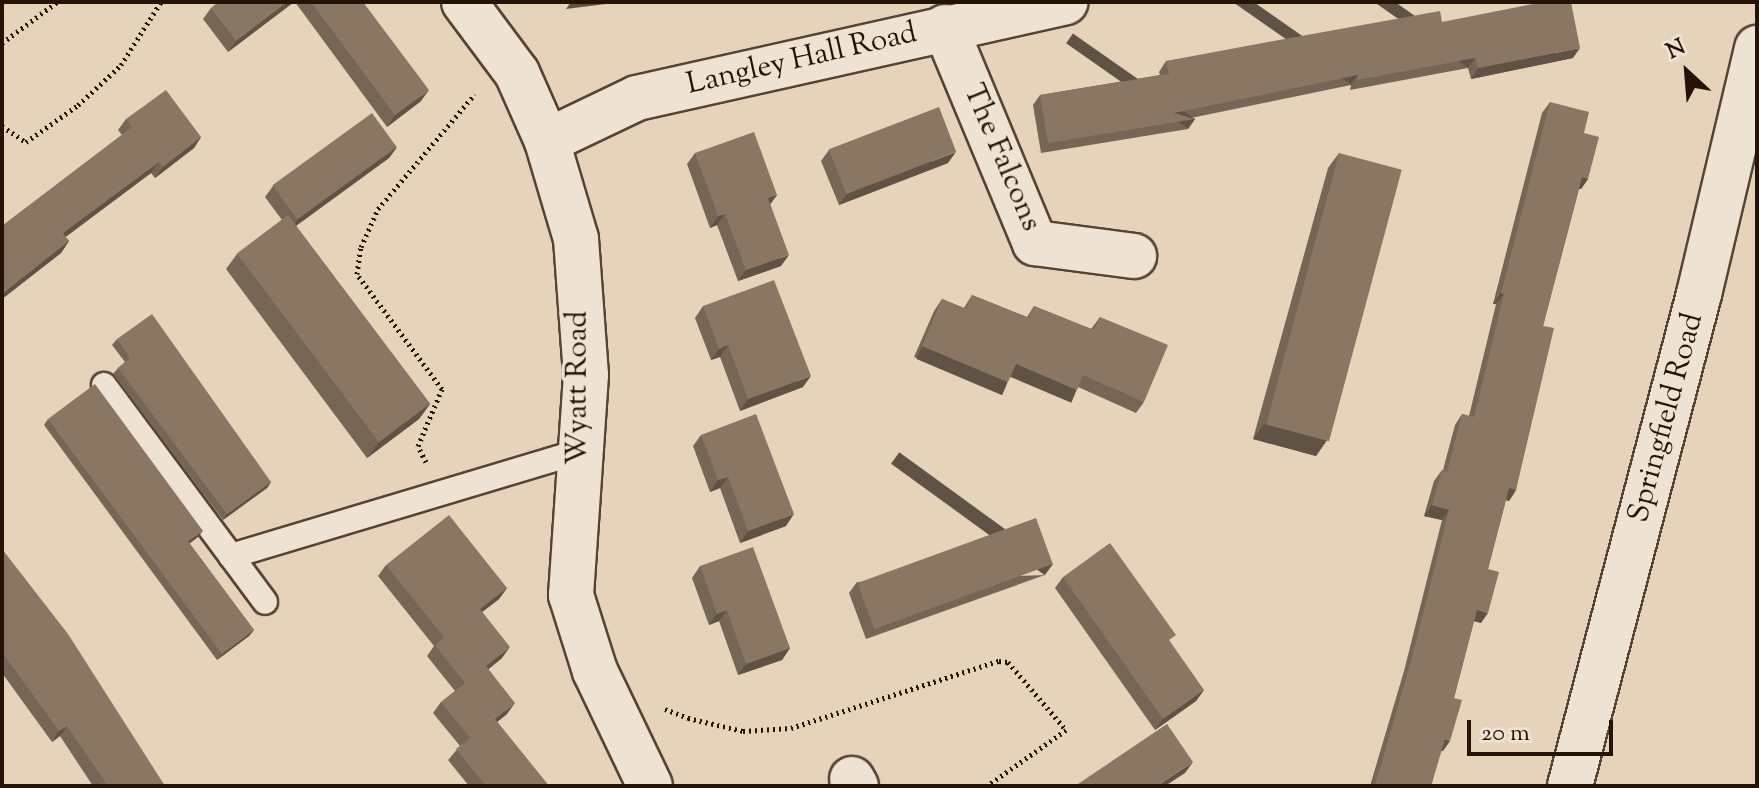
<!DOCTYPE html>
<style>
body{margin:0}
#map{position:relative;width:1759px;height:788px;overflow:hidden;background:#e5d4b9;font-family:"Sorts Mill Goudy",serif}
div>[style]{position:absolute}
.path>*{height:5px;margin-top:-2.5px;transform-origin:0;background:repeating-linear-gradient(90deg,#251307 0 2px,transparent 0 6px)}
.roads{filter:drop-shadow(2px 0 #554334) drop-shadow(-2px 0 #554334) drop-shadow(0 2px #554334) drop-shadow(0 -2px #554334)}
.service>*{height:24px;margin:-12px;padding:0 12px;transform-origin:12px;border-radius:12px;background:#eee3d2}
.minor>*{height:44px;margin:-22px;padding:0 22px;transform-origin:22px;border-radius:22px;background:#eee3d2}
.wall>*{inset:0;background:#766656}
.shaded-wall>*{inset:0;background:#605346;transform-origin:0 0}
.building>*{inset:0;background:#897764;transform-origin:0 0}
span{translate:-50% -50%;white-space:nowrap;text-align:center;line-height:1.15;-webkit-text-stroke:7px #eee3d2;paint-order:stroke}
.street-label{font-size:30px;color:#251307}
.frame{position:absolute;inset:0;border:4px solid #251307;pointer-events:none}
.north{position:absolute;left:1647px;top:32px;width:80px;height:80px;-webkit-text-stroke:6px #eee3d2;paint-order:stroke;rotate:334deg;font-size:22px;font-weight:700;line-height:32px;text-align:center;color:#251307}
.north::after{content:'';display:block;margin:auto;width:28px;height:36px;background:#251307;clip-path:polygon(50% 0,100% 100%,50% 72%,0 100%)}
.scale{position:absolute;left:1467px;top:720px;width:146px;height:36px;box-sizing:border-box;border:4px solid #251307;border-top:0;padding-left:10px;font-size:24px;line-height:28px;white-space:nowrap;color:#251307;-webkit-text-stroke:6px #eee3d2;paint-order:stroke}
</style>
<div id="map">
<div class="path">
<i style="left:2px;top:43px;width:69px;rotate:-36.7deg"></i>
<i style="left:2px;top:126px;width:29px;rotate:34deg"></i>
<i style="left:26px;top:142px;width:64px;rotate:-35.4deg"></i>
<i style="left:78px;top:105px;width:59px;rotate:-42.9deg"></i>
<i style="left:121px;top:65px;width:75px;rotate:-57.6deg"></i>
<i style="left:426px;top:462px;width:18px;rotate:-117deg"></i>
<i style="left:418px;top:446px;width:62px;rotate:-67.2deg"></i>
<i style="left:442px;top:389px;width:143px;rotate:-126.5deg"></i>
<i style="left:357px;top:274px;width:27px;rotate:-82deg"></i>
<i style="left:361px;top:247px;width:42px;rotate:-65.9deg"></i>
<i style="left:378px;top:209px;width:150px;rotate:-49.9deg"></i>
<i style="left:665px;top:709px;width:25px;rotate:21deg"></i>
<i style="left:688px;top:718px;width:57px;rotate:13.3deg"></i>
<i style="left:743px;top:731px;width:48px;rotate:-3.6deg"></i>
<i style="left:791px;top:728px;width:219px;rotate:-17.9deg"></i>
<i style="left:999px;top:661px;width:9px;rotate:6deg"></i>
<i style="left:1008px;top:662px;width:89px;rotate:49.5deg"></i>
<i style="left:1066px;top:730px;width:97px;rotate:144.7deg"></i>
</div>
<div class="roads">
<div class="service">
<i style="left:104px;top:385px;width:270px;rotate:53.4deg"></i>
<i style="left:231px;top:556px;width:365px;rotate:-16.7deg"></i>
</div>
<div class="minor">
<i style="left:464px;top:2px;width:89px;rotate:53.3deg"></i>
<i style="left:517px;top:73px;width:74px;rotate:66.2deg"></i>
<i style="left:547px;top:141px;width:102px;rotate:73.5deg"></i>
<i style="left:576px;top:239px;width:136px;rotate:85.8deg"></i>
<i style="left:586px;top:375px;width:221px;rotate:93.9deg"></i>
<i style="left:571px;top:595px;width:80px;rotate:72.5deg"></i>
<i style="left:595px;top:671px;width:127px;rotate:64.4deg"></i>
<i style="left:945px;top:27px;width:234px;rotate:67.4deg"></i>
<i style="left:1035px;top:243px;width:100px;rotate:7.5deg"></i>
<i style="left:547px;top:141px;width:100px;rotate:-25.5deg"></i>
<i style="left:637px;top:98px;width:439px;rotate:-12.6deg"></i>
<i style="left:852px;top:779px;width:8px;rotate:60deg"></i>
<i style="left:1570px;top:786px;width:509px;rotate:-75.31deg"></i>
<i style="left:1699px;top:294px;width:253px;rotate:-76.7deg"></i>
</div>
</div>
<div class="wall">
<i style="clip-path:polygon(294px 2px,228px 52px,203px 19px,211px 8px)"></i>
<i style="clip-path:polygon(295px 2px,363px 2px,421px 101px,387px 127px)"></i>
<i style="clip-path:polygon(1442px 22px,1573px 58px,1471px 79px,1468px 68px,1350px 90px,1351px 85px,1191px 118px,1195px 119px,1188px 129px,1041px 153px,1033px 105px,1040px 95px,1160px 75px,1159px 72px,1166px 61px)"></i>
<i style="clip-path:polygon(1550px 102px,1588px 179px,1581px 189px,1579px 189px,1543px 326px,1516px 490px,1509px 501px,1506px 500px,1488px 569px,1481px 623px,1474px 621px,1454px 698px,1443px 751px,1441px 751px,1431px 786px,1370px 786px,1404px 671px,1442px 520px,1424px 516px,1434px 481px,1442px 470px,1443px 470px,1455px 425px,1462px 414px,1469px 416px,1496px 304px,1493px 304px,1542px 113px)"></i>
<i style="clip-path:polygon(126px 119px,201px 137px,194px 148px,155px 178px,151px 173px,65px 237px,69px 241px,61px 253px,2px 299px,2px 226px,122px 135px,118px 130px)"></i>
<i style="clip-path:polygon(397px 147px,389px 158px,296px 226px,430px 404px,419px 419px,367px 458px,226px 269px,237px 254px,282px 220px,265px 197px,273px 186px)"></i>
<i style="clip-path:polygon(829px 150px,948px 163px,839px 205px,821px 161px)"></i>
<i style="clip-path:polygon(695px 153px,777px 195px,770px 204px,781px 266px,738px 281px,717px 225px,710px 228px,687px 164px)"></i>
<i style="clip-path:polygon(1339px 153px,1327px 440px,1316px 456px,1253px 439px,1328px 168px)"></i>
<i style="clip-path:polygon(972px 295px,1027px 317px,1034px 306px,1091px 329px,1100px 317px,1144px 402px,1136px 413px,1078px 387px,1069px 401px,1011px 376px,1000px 393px,914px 357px,934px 311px,942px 299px,964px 308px)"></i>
<i style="clip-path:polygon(703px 306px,803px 387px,740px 411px,720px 357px,711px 360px,695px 318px)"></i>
<i style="clip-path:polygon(117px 339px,271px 482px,267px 488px,223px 520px,113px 374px,118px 368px,125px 362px,112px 345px)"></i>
<i style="clip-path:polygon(48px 419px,198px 537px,189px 543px,254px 630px,249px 636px,217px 660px,44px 425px)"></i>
<i style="clip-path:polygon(701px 435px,786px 526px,740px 543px,720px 488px,710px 492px,693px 446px)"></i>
<i style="clip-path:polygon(2px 549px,165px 786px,93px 786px,60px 736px,52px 742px,2px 673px)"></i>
<i style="clip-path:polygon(386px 565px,507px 588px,499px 599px,482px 612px,502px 658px,488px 669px,507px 714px,497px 722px,549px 786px,469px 786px,448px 760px,460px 746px,433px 713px,441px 702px,455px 691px,427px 656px,434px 646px,378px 576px)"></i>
<i style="clip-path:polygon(700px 566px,790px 648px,782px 660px,738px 675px,719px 621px,709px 625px,692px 578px)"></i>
<i style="clip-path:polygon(1045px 575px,866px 639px,849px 593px,857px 582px)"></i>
<i style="clip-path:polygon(1063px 577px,1204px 690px,1196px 701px,1155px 730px,1055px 588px)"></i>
</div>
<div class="shaded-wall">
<i style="clip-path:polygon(287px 2px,294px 2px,228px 52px,236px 41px)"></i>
<i style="clip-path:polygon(571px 2px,622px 2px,566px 9px)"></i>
<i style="clip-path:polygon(1580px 48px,1573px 58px,1471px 79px,1478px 68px)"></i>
<i style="left:1475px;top:58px;width:12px;height:120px;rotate:125deg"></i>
<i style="left:1358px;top:75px;width:12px;height:188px;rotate:125deg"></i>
<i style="clip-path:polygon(429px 90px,421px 101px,387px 127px,395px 115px)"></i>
<i style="left:1195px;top:119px;width:12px;height:149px;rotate:125deg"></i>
<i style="clip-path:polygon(201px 137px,194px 148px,155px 178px,163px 167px)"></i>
<i style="clip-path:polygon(397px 147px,389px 158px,290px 230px,298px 219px)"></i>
<i style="clip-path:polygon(956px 152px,948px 163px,839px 205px,847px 194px)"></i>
<i style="clip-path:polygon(159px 162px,151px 173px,55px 245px,63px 233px)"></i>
<i style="clip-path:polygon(1582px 177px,1588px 179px,1581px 189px,1574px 188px)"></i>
<i style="clip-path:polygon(777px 195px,769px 206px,768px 198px)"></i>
<i style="clip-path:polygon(725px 214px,717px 225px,710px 228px,718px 216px)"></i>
<i style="clip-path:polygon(69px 241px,61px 253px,2px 299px,2px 294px)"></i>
<i style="clip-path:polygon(789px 255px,781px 266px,738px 281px,746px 270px)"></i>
<i style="clip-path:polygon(1501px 293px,1504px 294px,1496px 304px,1493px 304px)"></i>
<i style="clip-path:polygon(728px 345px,720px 357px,711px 360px,719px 349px)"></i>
<i style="left:922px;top:346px;width:93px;height:14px;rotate:23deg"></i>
<i style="left:1016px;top:364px;width:66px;height:14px;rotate:23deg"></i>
<i style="clip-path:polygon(811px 376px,803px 387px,740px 411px,748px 399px)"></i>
<i style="clip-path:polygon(430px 404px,419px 419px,367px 458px,378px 443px)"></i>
<i style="clip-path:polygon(1264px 424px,1327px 440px,1316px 456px,1253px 439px)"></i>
<i style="clip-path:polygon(728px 477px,720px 488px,710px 492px,718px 480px)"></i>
<i style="clip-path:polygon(271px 482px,267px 488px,223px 520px,227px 514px)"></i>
<i style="clip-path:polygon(1509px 488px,1516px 490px,1509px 501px,1502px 499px)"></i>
<i style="clip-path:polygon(1432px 505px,1449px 510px,1442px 520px,1424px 516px)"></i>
<i style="clip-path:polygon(794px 514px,786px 526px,740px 543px,748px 531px)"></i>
<i style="clip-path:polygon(203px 531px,198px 537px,184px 548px,188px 541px)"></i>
<i style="left:1053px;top:564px;width:14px;height:190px;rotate:126deg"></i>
<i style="clip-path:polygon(507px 588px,499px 599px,472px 620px,480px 609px)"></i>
<i style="clip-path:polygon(727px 610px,719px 621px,709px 625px,717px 614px)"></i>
<i style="clip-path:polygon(1477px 610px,1488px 613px,1481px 623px,1470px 620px)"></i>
<i style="clip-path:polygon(254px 630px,249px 636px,217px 660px,222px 654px)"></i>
<i style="clip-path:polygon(510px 647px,502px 658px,478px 678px,486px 666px)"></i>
<i style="clip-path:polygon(790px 648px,782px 660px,738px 675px,746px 664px)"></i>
<i style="clip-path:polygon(1204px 690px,1196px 701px,1155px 730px,1163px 719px)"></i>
<i style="clip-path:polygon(515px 703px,507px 714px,487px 730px,495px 719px)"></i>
<i style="clip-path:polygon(67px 726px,60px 736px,52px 742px,59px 731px)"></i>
<i style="clip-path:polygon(1445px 739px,1450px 741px,1443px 751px,1437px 749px)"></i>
<i style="clip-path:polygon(1193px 762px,1185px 773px,1165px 786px,1157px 786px)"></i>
</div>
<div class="building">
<i style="clip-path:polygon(218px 2px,287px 2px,236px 41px,211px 8px)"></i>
<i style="clip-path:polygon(311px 2px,363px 2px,429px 90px,395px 115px)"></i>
<i style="clip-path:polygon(1543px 2px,1571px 2px,1580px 48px,1478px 68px,1475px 58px,1357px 80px,1358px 75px,1174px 113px,1195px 119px,1048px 143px,1040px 95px,1169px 74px,1166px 61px,1268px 42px,1440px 11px,1442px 22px)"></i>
<i style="clip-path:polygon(166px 90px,201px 137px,163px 167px,159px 162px,63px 233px,69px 241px,2px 294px,2px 226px,132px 127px,126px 119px)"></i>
<i style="clip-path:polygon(1550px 102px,1589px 112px,1584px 133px,1599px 137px,1588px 179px,1582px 177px,1543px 326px,1554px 328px,1516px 490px,1509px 488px,1488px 569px,1499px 572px,1488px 613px,1477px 610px,1454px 698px,1462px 700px,1450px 741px,1445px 739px,1431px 786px,1380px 786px,1375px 785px,1411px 661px,1449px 510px,1432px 505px,1442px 470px,1447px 472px,1462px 414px,1474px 417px,1504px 294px,1501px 293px)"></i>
<i style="left:939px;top:107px;width:48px;height:118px;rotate:69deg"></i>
<i style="left:372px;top:113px;width:42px;height:123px;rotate:54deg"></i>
<i style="clip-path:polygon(754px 132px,777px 195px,768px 198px,789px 255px,746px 270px,725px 214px,718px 216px,695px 153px)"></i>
<i style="left:1339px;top:153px;width:65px;height:281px;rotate:15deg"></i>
<i style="left:288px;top:215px;width:236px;height:64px;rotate:53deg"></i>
<i style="clip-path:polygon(774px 280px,811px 376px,748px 399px,728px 345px,719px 349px,703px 306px)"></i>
<i style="clip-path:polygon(972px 295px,1029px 318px,1034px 306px,1094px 330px,1100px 317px,1168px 345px,1144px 402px,1083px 375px,1077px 390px,1016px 364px,1008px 382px,922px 346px,942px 299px,966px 309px)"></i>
<i style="clip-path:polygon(152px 314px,271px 482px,227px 514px,118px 368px,130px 358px,117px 339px)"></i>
<i style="clip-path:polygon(95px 384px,203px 531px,188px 541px,254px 630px,222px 654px,48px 419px)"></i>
<i style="clip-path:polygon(756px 414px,794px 514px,748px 531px,728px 477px,718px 480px,701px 435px)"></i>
<i style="clip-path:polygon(449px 515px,507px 588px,480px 609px,510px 647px,486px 666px,515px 703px,495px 719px,549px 786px,486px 786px,456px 749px,470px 738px,441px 702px,465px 683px,435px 645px,444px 637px,386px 565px)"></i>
<i style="left:1036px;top:518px;width:49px;height:190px;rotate:70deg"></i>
<i style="clip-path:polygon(1110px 543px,1176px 635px,1169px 640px,1204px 690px,1163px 719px,1063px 577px)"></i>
<i style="clip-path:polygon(753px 547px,790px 648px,746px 664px,727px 610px,717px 614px,700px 566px)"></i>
<i style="clip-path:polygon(2px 549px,68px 634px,165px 786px,108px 786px,67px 726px,59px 731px,2px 652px)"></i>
<i style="clip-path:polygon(1167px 724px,1193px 762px,1157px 786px,1075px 786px)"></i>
</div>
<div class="street-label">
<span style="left:802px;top:60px;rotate:-13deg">Langley Hall Road</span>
<span style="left:1001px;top:158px;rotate:67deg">The Falcons</span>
<span style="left:579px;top:388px;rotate:-90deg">Wyatt Road</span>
<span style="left:1667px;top:418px;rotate:-75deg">Springfield Road</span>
</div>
<div class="frame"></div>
<div class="north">N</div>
<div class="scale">20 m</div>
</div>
